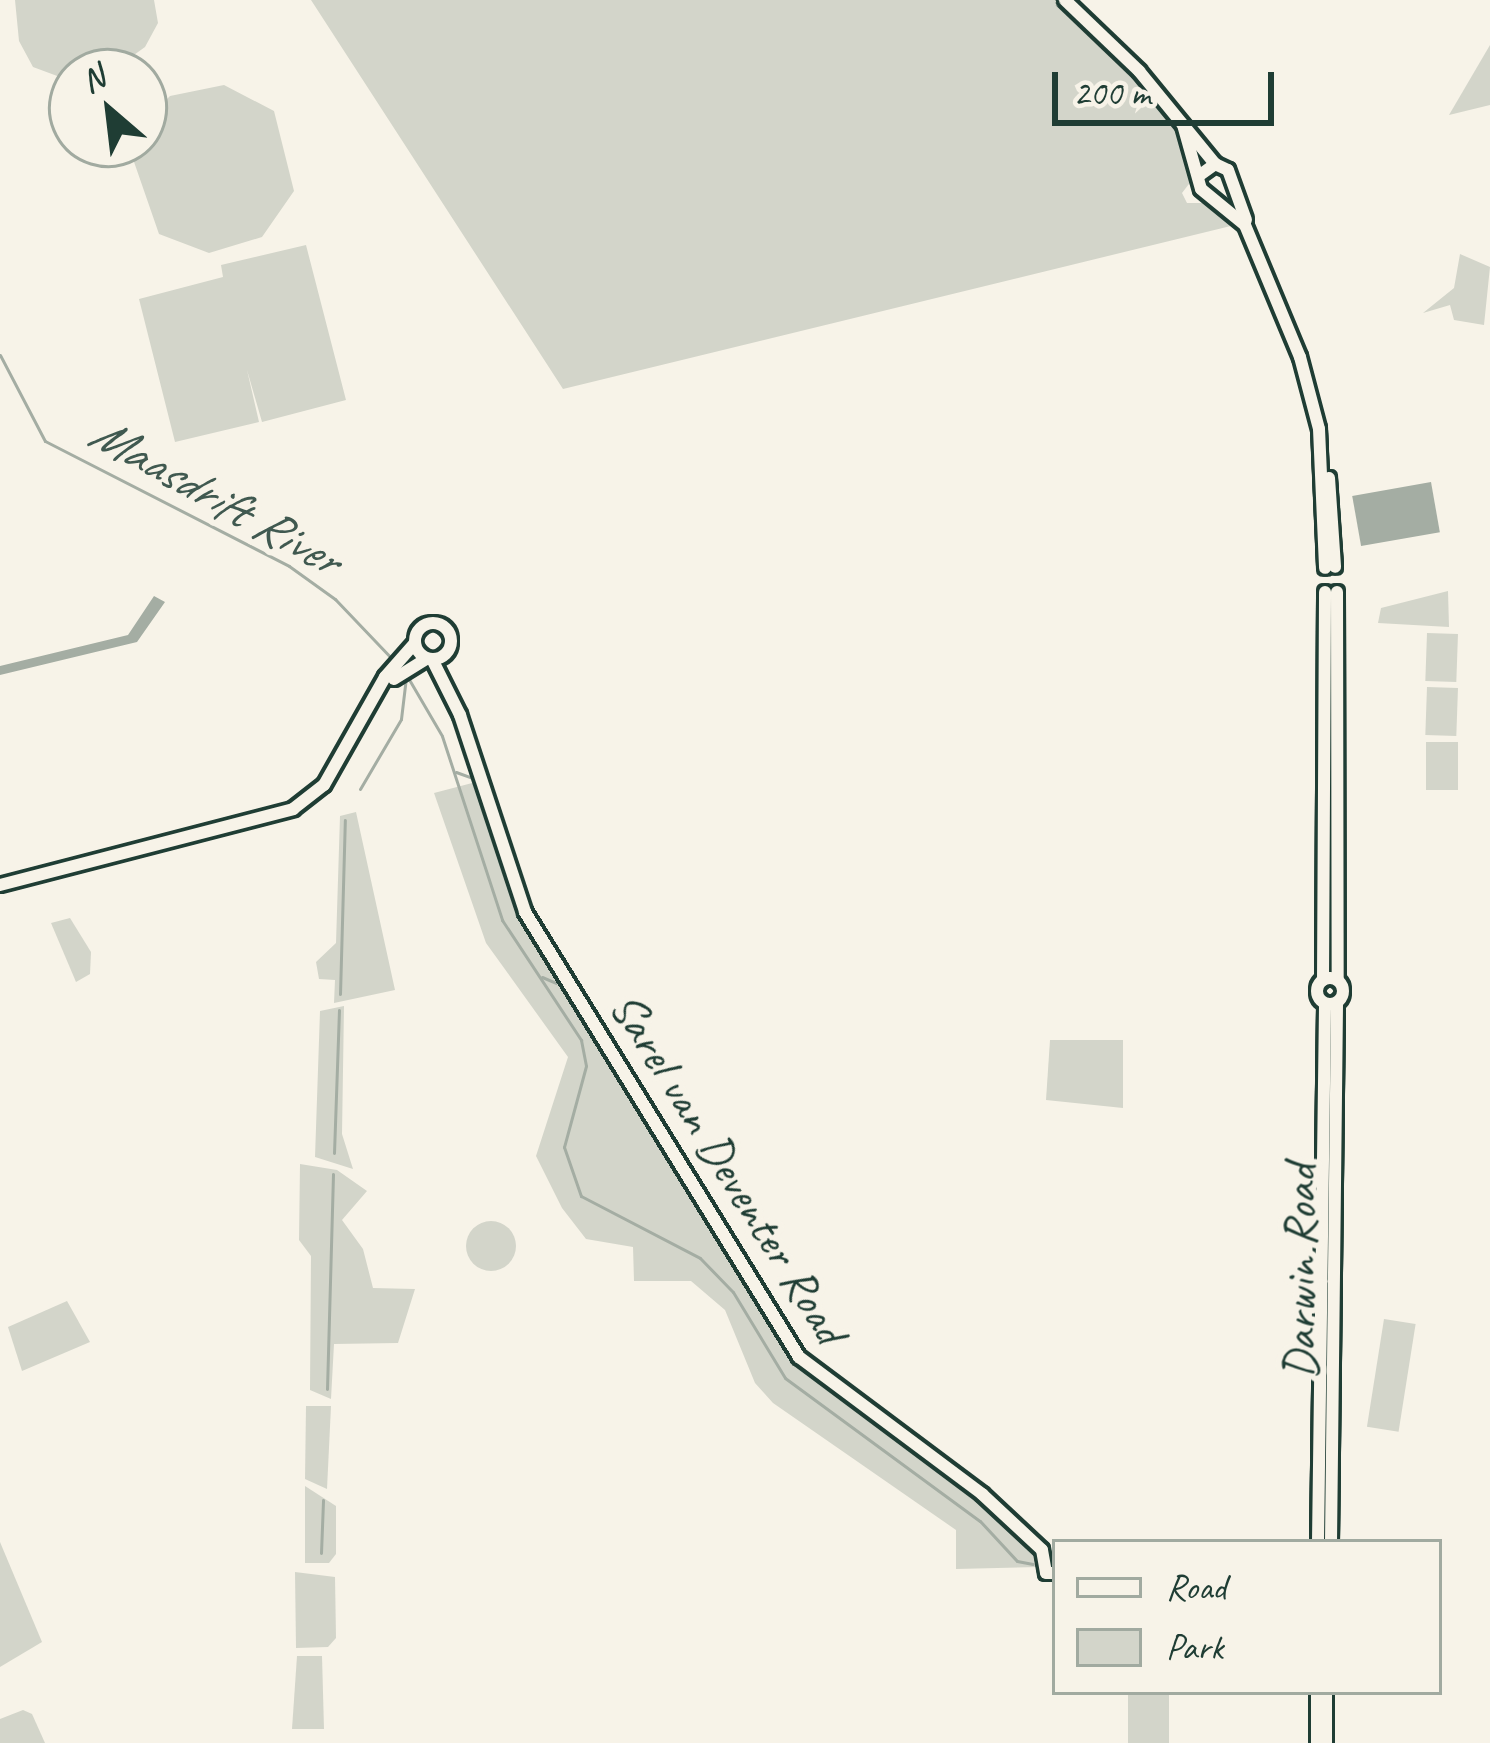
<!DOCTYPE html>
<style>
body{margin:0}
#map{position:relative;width:1490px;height:1743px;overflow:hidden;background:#f7f3e8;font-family:Caveat,sans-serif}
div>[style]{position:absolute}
.green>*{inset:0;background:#d3d5ca;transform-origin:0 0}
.round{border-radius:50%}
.water>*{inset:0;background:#a4ada3;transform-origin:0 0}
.stream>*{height:3px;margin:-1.5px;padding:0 1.5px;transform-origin:1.5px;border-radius:1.5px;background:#a4ada3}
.roads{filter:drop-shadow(3px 0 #1f3d34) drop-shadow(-3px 0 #1f3d34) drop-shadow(0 3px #1f3d34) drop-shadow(0 -3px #1f3d34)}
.secondary>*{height:12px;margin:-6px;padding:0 6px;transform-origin:6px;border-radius:6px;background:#f7f3e8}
.secondary>.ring{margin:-6px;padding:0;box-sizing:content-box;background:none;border:12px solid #f7f3e8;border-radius:50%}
span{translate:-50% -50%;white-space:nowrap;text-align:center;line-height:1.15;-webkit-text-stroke:12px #f7f3e8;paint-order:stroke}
.street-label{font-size:48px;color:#1f3d34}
.water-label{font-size:51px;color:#405950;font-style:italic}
.legend{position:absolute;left:1052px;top:1539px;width:390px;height:156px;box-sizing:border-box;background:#f7f3e8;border:3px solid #a1aaa0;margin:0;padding:15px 21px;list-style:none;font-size:36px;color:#1f3d34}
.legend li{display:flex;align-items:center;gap:24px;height:60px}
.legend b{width:60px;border:3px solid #a1aaa0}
.north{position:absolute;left:48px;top:48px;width:120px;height:120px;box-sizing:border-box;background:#f7f3e8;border:3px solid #a1aaa0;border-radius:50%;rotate:332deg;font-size:33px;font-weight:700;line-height:48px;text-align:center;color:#1f3d34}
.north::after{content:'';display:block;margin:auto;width:42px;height:54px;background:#1f3d34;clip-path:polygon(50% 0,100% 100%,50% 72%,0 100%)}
.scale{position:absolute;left:1052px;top:72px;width:222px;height:54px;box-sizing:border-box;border:6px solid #1f3d34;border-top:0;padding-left:15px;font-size:36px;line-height:42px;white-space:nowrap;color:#1f3d34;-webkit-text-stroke:9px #f7f3e8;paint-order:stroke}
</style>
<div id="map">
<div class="green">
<i style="clip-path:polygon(15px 0,154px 0,158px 23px,145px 47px,120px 65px,72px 72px,68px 80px,33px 67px,19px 41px)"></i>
<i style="clip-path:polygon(311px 0,1059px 0,1183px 132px,1192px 180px,1182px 193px,1187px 203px,1209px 203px,1239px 224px,563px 389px)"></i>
<i style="clip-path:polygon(1490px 45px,1490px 105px,1449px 115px)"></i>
<i style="clip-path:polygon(224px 85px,274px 111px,294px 191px,262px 237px,209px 253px,159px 234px,133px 159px,134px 144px,144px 144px,144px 122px,170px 96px)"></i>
<i style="clip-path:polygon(306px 245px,346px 400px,262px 422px,247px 370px,259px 422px,175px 442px,139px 299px,223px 277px,221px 265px)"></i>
<i style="clip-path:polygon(1460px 254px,1490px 267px,1484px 325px,1454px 320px,1450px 305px,1423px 313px,1454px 288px)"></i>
<i style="clip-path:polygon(1448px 591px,1449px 627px,1378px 623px,1381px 608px)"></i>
<i style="left:1427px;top:633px;width:31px;height:48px;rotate:2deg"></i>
<i style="left:1427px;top:687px;width:31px;height:48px;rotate:2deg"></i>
<i style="left:1426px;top:742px;width:32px;height:48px"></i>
<i style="clip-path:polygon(476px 782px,519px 911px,799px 1366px,973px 1492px,1037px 1551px,1039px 1567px,956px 1569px,956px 1530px,773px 1403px,755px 1383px,725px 1310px,691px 1281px,634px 1281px,633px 1247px,586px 1239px,562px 1208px,536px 1156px,568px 1057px,486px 943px,434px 793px)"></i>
<i style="clip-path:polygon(356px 812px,395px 990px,334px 1003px,335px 980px,319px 979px,316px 962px,336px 943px,340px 816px)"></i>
<i style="clip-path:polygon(70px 918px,91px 952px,90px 974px,76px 982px,51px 923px)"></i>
<i style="clip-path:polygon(344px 1006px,342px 1134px,353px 1169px,315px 1157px,320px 1011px)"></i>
<i style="clip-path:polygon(1050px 1040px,1123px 1040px,1123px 1108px,1046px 1100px)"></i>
<i style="clip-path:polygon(300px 1164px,337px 1170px,367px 1191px,342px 1220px,363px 1249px,373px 1288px,415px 1289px,398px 1343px,334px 1344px,331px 1399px,310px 1390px,311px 1256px,299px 1240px)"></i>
<i class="round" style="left:466px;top:1221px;width:50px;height:50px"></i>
<i style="clip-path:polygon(67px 1301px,90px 1342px,22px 1371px,8px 1327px)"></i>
<i style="left:1384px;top:1319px;width:32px;height:109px;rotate:9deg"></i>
<i style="clip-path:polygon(306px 1406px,331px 1406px,327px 1489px,305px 1479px)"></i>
<i style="clip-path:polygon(305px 1486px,336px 1506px,336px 1554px,329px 1563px,305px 1563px)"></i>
<i style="clip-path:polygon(0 1542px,42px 1642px,0 1667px)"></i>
<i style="clip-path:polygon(295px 1572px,335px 1577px,336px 1638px,328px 1647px,296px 1648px)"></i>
<i style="clip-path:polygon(297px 1656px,322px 1656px,324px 1729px,292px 1729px)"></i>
<i style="left:1128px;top:1692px;width:41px;height:51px"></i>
<i style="clip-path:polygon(23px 1710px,32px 1714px,45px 1743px,0 1743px,0 1719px)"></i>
</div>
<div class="water">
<i style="left:1431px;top:482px;width:51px;height:80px;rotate:80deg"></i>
<i style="clip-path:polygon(154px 596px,165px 602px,137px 642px,0 675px,0 666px,128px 635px)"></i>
</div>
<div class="stream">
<i style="left:0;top:355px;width:97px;rotate:62.4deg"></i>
<i style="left:45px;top:441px;width:274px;rotate:27.1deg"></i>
<i style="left:289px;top:566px;width:57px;rotate:35.7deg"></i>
<i style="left:335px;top:599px;width:84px;rotate:46.4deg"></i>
<i style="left:407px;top:676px;width:69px;rotate:59.7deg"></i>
<i style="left:442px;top:736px;width:194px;rotate:71.9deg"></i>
<i style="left:502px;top:920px;width:144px;rotate:56.6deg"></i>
<i style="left:581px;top:1040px;width:26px;rotate:79deg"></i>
<i style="left:586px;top:1066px;width:84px;rotate:105.2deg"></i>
<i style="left:564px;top:1147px;width:52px;rotate:70.9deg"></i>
<i style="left:581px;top:1196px;width:134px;rotate:27.5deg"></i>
<i style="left:700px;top:1258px;width:47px;rotate:45.9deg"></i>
<i style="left:733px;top:1292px;width:100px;rotate:58.8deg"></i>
<i style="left:785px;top:1378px;width:242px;rotate:36.3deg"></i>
<i style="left:980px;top:1521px;width:54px;rotate:47.2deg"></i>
<i style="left:1017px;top:1561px;width:16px;rotate:11deg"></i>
<i style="left:456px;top:772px;width:15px;rotate:20deg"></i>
<i style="left:360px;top:789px;width:81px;rotate:-59.6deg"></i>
<i style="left:401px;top:719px;width:42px;rotate:-83.2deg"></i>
<i style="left:542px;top:977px;width:15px;rotate:23deg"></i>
<i style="left:340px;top:994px;width:174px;rotate:-88.4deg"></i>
<i style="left:334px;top:1153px;width:143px;rotate:-88deg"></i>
<i style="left:327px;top:1389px;width:215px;rotate:-88.4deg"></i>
<i style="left:321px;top:1553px;width:53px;rotate:-87.8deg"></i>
</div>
<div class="roads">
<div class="secondary">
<i style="left:1065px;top:0;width:103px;rotate:43.8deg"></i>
<i style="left:1139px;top:71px;width:120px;rotate:50.7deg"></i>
<i style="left:1183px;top:125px;width:66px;rotate:74.3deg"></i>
<i style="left:1201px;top:189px;width:57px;rotate:39.3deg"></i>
<i style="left:1245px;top:225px;width:143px;rotate:67.4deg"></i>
<i style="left:1300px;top:357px;width:74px;rotate:75.2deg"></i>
<i style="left:1319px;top:429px;width:139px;rotate:87.5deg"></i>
<i style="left:1200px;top:175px;width:19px;rotate:-36deg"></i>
<i style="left:1215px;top:164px;width:14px;rotate:25deg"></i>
<i style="left:1228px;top:170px;width:53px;rotate:70.2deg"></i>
<i style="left:1329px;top:478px;width:89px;rotate:86.1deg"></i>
<i style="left:1337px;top:592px;width:388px;rotate:89.9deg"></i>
<i class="ring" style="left:415px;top:623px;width:24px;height:24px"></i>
<i style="left:432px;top:659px;width:63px;rotate:63.4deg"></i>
<i style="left:460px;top:715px;width:207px;rotate:71.7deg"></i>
<i style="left:525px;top:912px;width:523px;rotate:58.38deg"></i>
<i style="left:799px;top:1357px;width:229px;rotate:36.8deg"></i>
<i style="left:982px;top:1494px;width:82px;rotate:43deg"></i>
<i style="left:1042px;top:1550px;width:23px;rotate:80deg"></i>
<i style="left:1046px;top:1573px;width:9px"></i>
<i style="left:394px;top:679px;width:39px;rotate:-32deg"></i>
<i style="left:0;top:885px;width:303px;rotate:-14.5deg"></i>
<i style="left:293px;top:809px;width:39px;rotate:-38deg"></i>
<i style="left:324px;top:785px;width:124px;rotate:-60.5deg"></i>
<i style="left:385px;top:677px;width:45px;rotate:-48.6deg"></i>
<i class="ring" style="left:1317px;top:978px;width:14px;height:14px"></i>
<i style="left:1323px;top:980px;width:388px;rotate:-89.7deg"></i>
<i style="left:1318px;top:1542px;width:538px;rotate:-89.25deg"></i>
<i style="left:1331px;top:1542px;width:539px;rotate:-89.36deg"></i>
<i style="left:1317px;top:1692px;width:51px;rotate:90deg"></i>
<i style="left:1326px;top:1743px;width:51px;rotate:-90deg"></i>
</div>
</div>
<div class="street-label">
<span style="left:728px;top:1168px;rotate:58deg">Sarel van Deventer Road</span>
<span style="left:1300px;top:1272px;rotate:-90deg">Darwin Road</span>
</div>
<div class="water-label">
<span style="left:215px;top:495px;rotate:29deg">Maasdrift River</span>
</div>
<ul class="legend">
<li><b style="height:15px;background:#f7f3e8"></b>Road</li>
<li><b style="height:33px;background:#d3d5ca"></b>Park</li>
</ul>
<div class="north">N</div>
<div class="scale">200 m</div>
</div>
